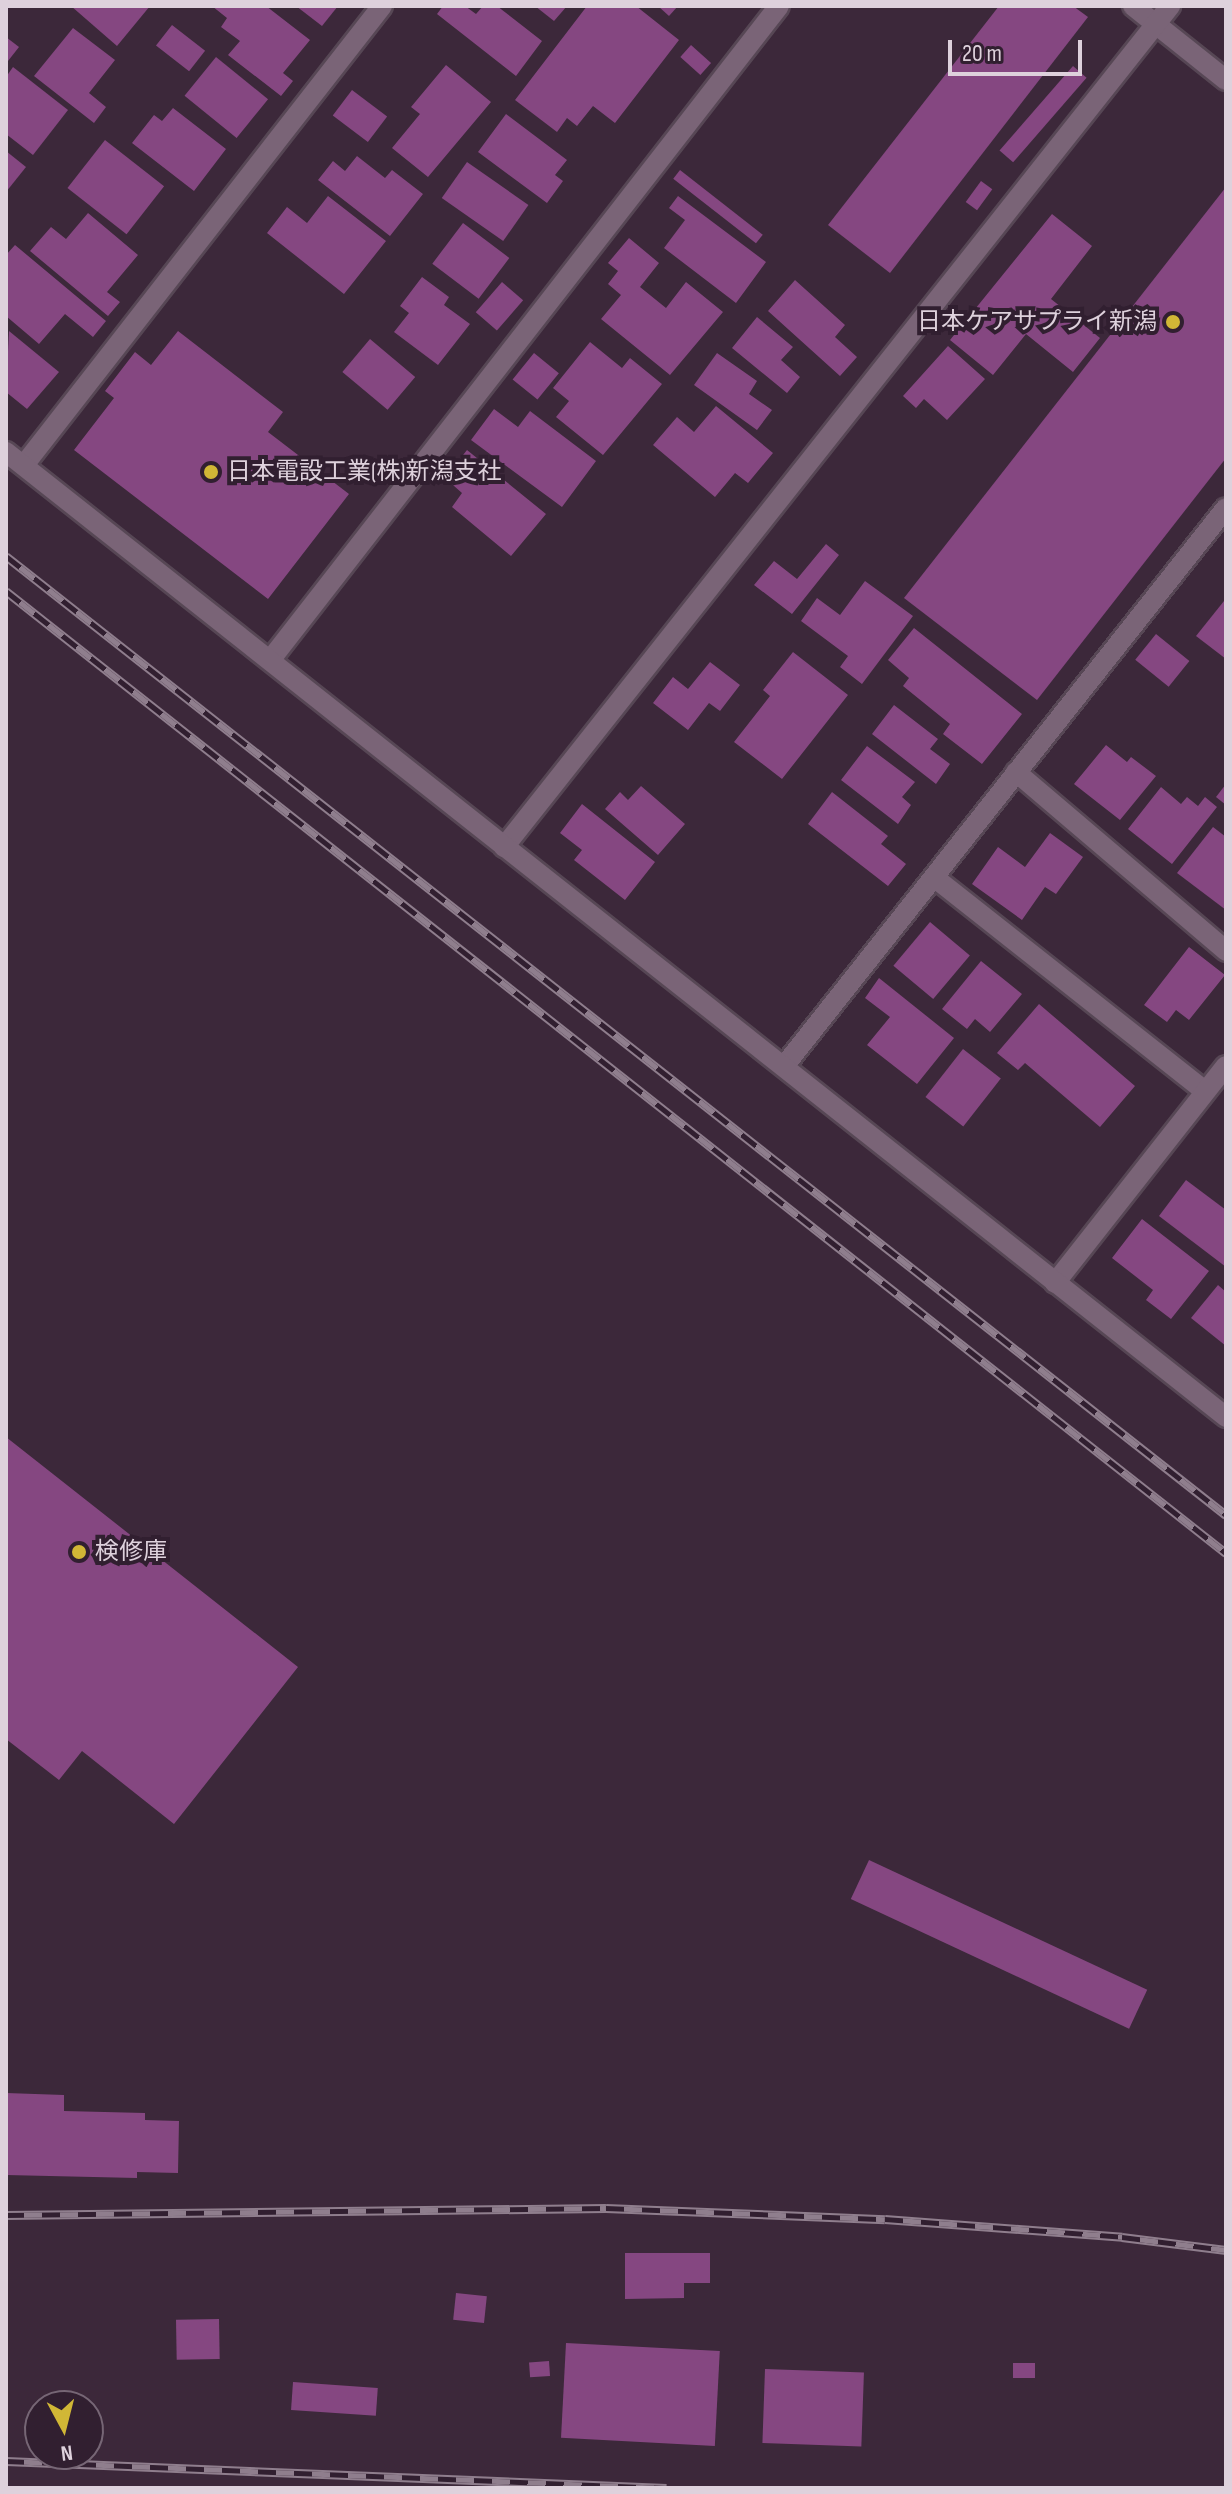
<!DOCTYPE html>
<meta charset="utf-8">
<style>
body{margin:0}
#map{position:relative;width:1232px;height:2494px;overflow:hidden;background:#3c283a;font-family:"Sofia Sans Condensed","Noto Sans JP",sans-serif}
div>[style]{position:absolute}
.building>*{inset:0;background:#854781;transform-origin:0 0}
.roads{filter:drop-shadow(2px 0 #574755) drop-shadow(-2px 0 #574755) drop-shadow(0 2px #574755) drop-shadow(0 -2px #574755)}
.pedestrian>*{height:20px;margin:-10px;padding:0 10px;transform-origin:10px;border-radius:10px;background:#7a6477}
.minor>*{height:20px;margin:-10px;padding:0 10px;transform-origin:10px;border-radius:10px;background:#7a6477}
.tertiary>*{height:20px;margin:-10px;padding:0 10px;transform-origin:10px;border-radius:10px;background:#7a6477}
.rail>*{height:9px;margin-top:-4.5px;transform-origin:0;background:repeating-linear-gradient(90deg,#311f30 0 18px,#8f7e8d 0 36px);box-sizing:border-box;border-block:2px solid #8f7e8d}
.dots>*{width:22px;height:22px;translate:-50% -50%;box-sizing:border-box;border:4px solid #311f30;border-radius:50%}
span{translate:-50% -50%;white-space:nowrap;text-align:center;line-height:1.15;-webkit-text-stroke:8px #311f30;paint-order:stroke}
.poi-label{font-size:24px;color:#ded1dc}
.right{translate:-100% -50%;text-align:right}
.left{translate:0 -50%;text-align:left}
.frame{position:absolute;inset:0;border:8px solid #ded1dc;pointer-events:none}
.north{position:absolute;left:24px;top:2390px;width:80px;height:80px;box-sizing:border-box;background:#311f30;border:2px solid #766675;border-radius:50%;rotate:173deg;font-size:22px;font-weight:700;line-height:32px;text-align:center;color:#ded1dc}
.north::after{content:'';display:block;margin:auto;width:28px;height:36px;background:#d1b736;clip-path:polygon(50% 0,100% 100%,50% 72%,0 100%)}
.scale{position:absolute;left:948px;top:40px;width:134px;height:36px;box-sizing:border-box;border:4px solid #ded1dc;border-top:0;padding-left:10px;font-size:24px;line-height:28px;white-space:nowrap;color:#ded1dc;-webkit-text-stroke:6px #311f30;paint-order:stroke}
</style>
<div id="map">
<div class="building">
<i style="clip-path:polygon(71px 6px,150px 6px,117px 46px)"></i>
<i style="clip-path:polygon(212px 6px,266px 6px,310px 40px,283px 73px,293px 81px,281px 96px,228px 55px,240px 41px,221px 27px,227px 18px)"></i>
<i style="clip-path:polygon(296px 6px,338px 6px,322px 26px)"></i>
<i style="clip-path:polygon(443px 6px,465px 6px,476px 14px,483px 6px,497px 6px,542px 41px,516px 76px,437px 14px)"></i>
<i style="clip-path:polygon(535px 6px,567px 6px,554px 21px)"></i>
<i style="clip-path:polygon(587px 6px,636px 6px,679px 40px,615px 123px,593px 106px,577px 126px,567px 118px,557px 132px,515px 100px)"></i>
<i style="clip-path:polygon(658px 6px,678px 6px,669px 16px)"></i>
<i style="clip-path:polygon(999px 6px,1073px 6px,1088px 17px,890px 273px,828px 225px)"></i>
<i style="left:172px;top:25px;width:42px;height:26px;rotate:38deg"></i>
<i style="clip-path:polygon(73px 28px,115px 60px,89px 93px,106px 107px,94px 123px,34px 76px)"></i>
<i style="clip-path:polygon(6px 37px,19px 47px,8px 61px,6px 60px)"></i>
<i style="left:691px;top:45px;width:27px;height:16px;rotate:42deg"></i>
<i style="left:216px;top:57px;width:67px;height:50px;rotate:39deg"></i>
<i style="clip-path:polygon(446px 65px,491px 102px,428px 177px,392px 148px,420px 114px,411px 107px)"></i>
<i style="left:1073px;top:66px;width:18px;height:112px;rotate:41deg"></i>
<i style="clip-path:polygon(13px 67px,68px 110px,33px 155px,6px 134px,6px 77px)"></i>
<i style="left:352px;top:90px;width:44px;height:32px;rotate:37deg"></i>
<i style="clip-path:polygon(173px 108px,226px 149px,194px 191px,132px 143px,154px 115px,162px 121px)"></i>
<i style="clip-path:polygon(506px 114px,567px 160px,555px 175px,563px 181px,547px 203px,478px 152px)"></i>
<i style="left:105px;top:140px;width:75px;height:61px;rotate:38deg"></i>
<i style="clip-path:polygon(6px 151px,26px 167px,6px 192px)"></i>
<i style="clip-path:polygon(357px 156px,385px 178px,392px 170px,423px 194px,390px 236px,318px 180px,333px 161px,345px 171px)"></i>
<i style="left:467px;top:162px;width:75px;height:44px;rotate:35deg"></i>
<i style="left:680px;top:170px;width:105px;height:11px;rotate:38deg"></i>
<i style="left:981px;top:181px;width:14px;height:26px;rotate:36deg"></i>
<i style="clip-path:polygon(1226px 187px,1226px 458px,1037px 700px,904px 598px)"></i>
<i style="clip-path:polygon(328px 196px,386px 241px,344px 294px,267px 233px,287px 207px,307px 223px)"></i>
<i style="clip-path:polygon(678px 196px,766px 262px,736px 303px,664px 248px,685px 220px,669px 208px)"></i>
<i style="clip-path:polygon(88px 213px,138px 255px,107px 292px,120px 302px,108px 316px,30px 251px,51px 227px,66px 239px)"></i>
<i style="clip-path:polygon(1052px 214px,1092px 246px,1051px 299px,1100px 338px,1073px 372px,1026px 334px,993px 375px,950px 340px)"></i>
<i style="left:463px;top:223px;width:58px;height:51px;rotate:37deg"></i>
<i style="clip-path:polygon(629px 238px,659px 263px,640px 287px,666px 308px,686px 282px,723px 312px,670px 375px,601px 319px,621px 295px,608px 284px,618px 271px,608px 263px)"></i>
<i style="clip-path:polygon(15px 245px,106px 321px,93px 337px,65px 314px,39px 344px,6px 316px,6px 255px)"></i>
<i style="clip-path:polygon(422px 277px,449px 297px,444px 305px,470px 324px,438px 365px,394px 332px,409px 313px,400px 306px)"></i>
<i style="clip-path:polygon(795px 280px,845px 325px,835px 337px,857px 357px,840px 376px,768px 311px)"></i>
<i style="left:502px;top:282px;width:28px;height:40px;rotate:41deg"></i>
<i style="clip-path:polygon(757px 317px,793px 347px,781px 360px,800px 377px,787px 393px,732px 348px)"></i>
<i style="clip-path:polygon(9px 331px,59px 372px,27px 409px,6px 392px)"></i>
<i style="clip-path:polygon(178px 331px,283px 412px,268px 432px,349px 494px,268px 599px,74px 450px,114px 398px,105px 391px,135px 352px,151px 365px)"></i>
<i style="left:370px;top:339px;width:59px;height:43px;rotate:40deg"></i>
<i style="clip-path:polygon(590px 342px,622px 368px,630px 358px,662px 384px,603px 455px,556px 417px,569px 401px,553px 388px)"></i>
<i style="clip-path:polygon(948px 346px,985px 379px,947px 420px,924px 399px,916px 408px,903px 396px)"></i>
<i style="left:534px;top:353px;width:32px;height:34px;rotate:39deg"></i>
<i style="clip-path:polygon(717px 353px,757px 381px,749px 394px,772px 410px,757px 430px,694px 385px)"></i>
<i style="clip-path:polygon(716px 406px,773px 453px,748px 483px,735px 473px,715px 497px,653px 445px,677px 417px,694px 432px)"></i>
<i style="clip-path:polygon(494px 409px,518px 427px,530px 411px,596px 461px,562px 507px,471px 440px)"></i>
<i style="clip-path:polygon(467px 450px,546px 514px,511px 556px,452px 507px,462px 493px,445px 478px)"></i>
<i style="clip-path:polygon(826px 544px,839px 555px,792px 614px,754px 585px,774px 561px,797px 579px)"></i>
<i style="clip-path:polygon(865px 581px,913px 616px,862px 684px,840px 667px,848px 656px,801px 621px,817px 598px,840px 615px)"></i>
<i style="clip-path:polygon(1224px 601px,1226px 603px,1226px 659px,1196px 636px)"></i>
<i style="clip-path:polygon(914px 628px,1022px 714px,982px 764px,943px 734px,950px 724px,903px 686px,909px 678px,888px 660px)"></i>
<i style="left:1156px;top:634px;width:43px;height:33px;rotate:39deg"></i>
<i style="clip-path:polygon(793px 652px,848px 695px,782px 779px,734px 742px,770px 696px,763px 690px)"></i>
<i style="clip-path:polygon(710px 662px,740px 685px,720px 711px,709px 703px,688px 730px,653px 703px,673px 677px,688px 689px)"></i>
<i style="clip-path:polygon(894px 705px,938px 739px,930px 749px,950px 764px,936px 784px,872px 734px)"></i>
<i style="clip-path:polygon(1106px 745px,1127px 762px,1131px 757px,1156px 776px,1120px 820px,1074px 784px)"></i>
<i style="clip-path:polygon(867px 746px,915px 782px,902px 797px,911px 805px,898px 824px,841px 780px)"></i>
<i style="clip-path:polygon(1226px 784px,1226px 805px,1216px 797px)"></i>
<i style="clip-path:polygon(641px 786px,685px 824px,658px 855px,605px 809px,620px 792px,628px 800px)"></i>
<i style="clip-path:polygon(1161px 787px,1181px 804px,1187px 797px,1198px 806px,1205px 797px,1217px 807px,1172px 864px,1128px 829px)"></i>
<i style="clip-path:polygon(832px 792px,888px 836px,881px 844px,906px 864px,888px 886px,808px 824px)"></i>
<i style="clip-path:polygon(582px 804px,655px 862px,625px 900px,574px 860px,582px 850px,560px 833px)"></i>
<i style="clip-path:polygon(1213px 827px,1226px 837px,1226px 910px,1177px 873px)"></i>
<i style="clip-path:polygon(1050px 833px,1083px 857px,1056px 894px,1045px 887px,1022px 920px,972px 884px,998px 847px,1025px 867px)"></i>
<i style="left:930px;top:922px;width:52px;height:57px;rotate:40deg"></i>
<i style="clip-path:polygon(1189px 947px,1225px 975px,1189px 1020px,1176px 1010px,1167px 1022px,1144px 1005px)"></i>
<i style="clip-path:polygon(981px 961px,1022px 994px,990px 1032px,975px 1019px,967px 1029px,942px 1009px)"></i>
<i style="clip-path:polygon(879px 978px,954px 1038px,917px 1084px,867px 1045px,890px 1017px,865px 998px)"></i>
<i style="clip-path:polygon(1039px 1004px,1135px 1086px,1100px 1127px,1025px 1063px,1018px 1070px,997px 1053px)"></i>
<i style="left:963px;top:1049px;width:48px;height:61px;rotate:38deg"></i>
<i style="clip-path:polygon(1186px 1180px,1226px 1210px,1226px 1267px,1159px 1216px)"></i>
<i style="clip-path:polygon(1142px 1219px,1209px 1271px,1171px 1319px,1146px 1300px,1153px 1290px,1112px 1258px)"></i>
<i style="clip-path:polygon(1218px 1285px,1226px 1292px,1226px 1346px,1191px 1318px)"></i>
<i style="clip-path:polygon(6px 1437px,298px 1667px,174px 1824px,82px 1751px,59px 1780px,6px 1739px)"></i>
<i style="left:869px;top:1860px;width:307px;height:43px;rotate:25deg"></i>
<i style="clip-path:polygon(6px 2093px,64px 2095px,64px 2111px,145px 2113px,145px 2120px,179px 2121px,178px 2173px,137px 2172px,137px 2178px,6px 2175px)"></i>
<i style="clip-path:polygon(625px 2253px,710px 2253px,710px 2283px,684px 2283px,684px 2298px,625px 2299px)"></i>
<i style="left:456px;top:2293px;width:31px;height:27px;rotate:6deg"></i>
<i style="left:219px;top:2319px;width:40px;height:43px;rotate:89deg"></i>
<i style="left:566px;top:2343px;width:154px;height:95px;rotate:3deg"></i>
<i style="left:549px;top:2361px;width:15px;height:20px;rotate:86deg"></i>
<i style="left:1035px;top:2363px;width:15px;height:22px;rotate:90deg"></i>
<i style="left:765px;top:2369px;width:99px;height:74px;rotate:2deg"></i>
<i style="left:293px;top:2382px;width:85px;height:28px;rotate:4deg"></i>
</div>
<div class="roads">
<div class="pedestrian">
<i style="left:1133px;top:6px;width:119px;rotate:38.5deg"></i>
<i style="left:1016px;top:772px;width:276px;rotate:40.4deg"></i>
<i style="left:935px;top:878px;width:344px;rotate:38.3deg"></i>
</div>
<div class="minor">
<i style="left:24px;top:465px;width:582px;rotate:-52.05deg"></i>
<i style="left:271px;top:659px;width:827px;rotate:-52.12deg"></i>
<i style="left:504px;top:847px;width:1073px;rotate:-51.62deg"></i>
<i style="left:785px;top:1065px;width:710px;rotate:-51.63deg"></i>
<i style="left:1055px;top:1283px;width:276px;rotate:-51.8deg"></i>
</div>
<div class="tertiary">
<i style="left:6px;top:452px;width:1556px;rotate:38.34deg"></i>
</div>
</div>
<div class="rail">
<i style="left:6px;top:556px;width:1552px;rotate:38.17deg"></i>
<i style="left:6px;top:591px;width:1554px;rotate:38.26deg"></i>
<i style="left:6px;top:2215px;width:600px;rotate:-0.67deg"></i>
<i style="left:606px;top:2208px;width:279px;rotate:2.3deg"></i>
<i style="left:885px;top:2219px;width:238px;rotate:4.3deg"></i>
<i style="left:1122px;top:2237px;width:105px;rotate:7.1deg"></i>
<i style="left:6px;top:2461px;width:661px;rotate:2.34deg"></i>
</div>
<div class="dots">
<i style="left:1173px;top:322px;background:#d1b736"></i>
<i style="left:211px;top:472px;background:#d1b736"></i>
<i style="left:79px;top:1552px;background:#d1b736"></i>
</div>
<div class="poi-label">
<span class="right" style="left:1157px;top:322px">日本ケアサプライ新潟</span>
<span class="left" style="left:227px;top:472px">日本電設工業(株)新潟支社</span>
<span class="left" style="left:95px;top:1552px">検修庫</span>
</div>
<div class="frame"></div>
<div class="north">N</div>
<div class="scale">20 m</div>
</div>
